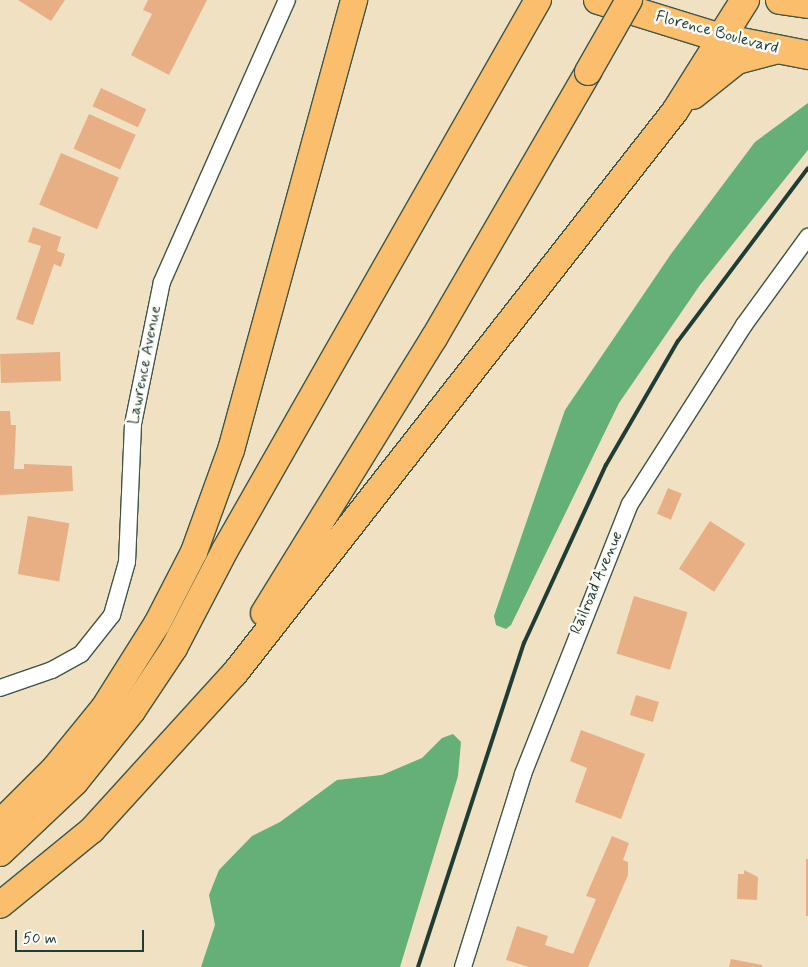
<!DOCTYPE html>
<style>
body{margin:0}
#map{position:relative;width:808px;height:967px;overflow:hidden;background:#efe1c2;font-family:Mynerve,sans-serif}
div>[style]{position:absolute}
.forest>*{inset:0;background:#65af78}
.building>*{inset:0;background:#e8af85;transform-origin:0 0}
.roads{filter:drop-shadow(1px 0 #3e5649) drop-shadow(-1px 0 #3e5649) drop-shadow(0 1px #3e5649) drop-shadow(0 -1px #3e5649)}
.street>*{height:16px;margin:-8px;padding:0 8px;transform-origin:8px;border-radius:8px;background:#fff}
.primary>*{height:26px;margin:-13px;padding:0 13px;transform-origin:13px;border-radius:13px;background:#fabe6d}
.highway>*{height:28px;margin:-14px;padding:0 14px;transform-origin:14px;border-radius:14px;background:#fabe6d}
.rail>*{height:4px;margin:-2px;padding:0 2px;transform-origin:2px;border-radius:2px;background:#1f3d34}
.bridges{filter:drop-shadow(1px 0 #3e5649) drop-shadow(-1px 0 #3e5649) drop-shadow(0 1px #3e5649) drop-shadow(0 -1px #3e5649)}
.primary-bridge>*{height:26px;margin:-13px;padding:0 13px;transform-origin:13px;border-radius:13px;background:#fabe6d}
span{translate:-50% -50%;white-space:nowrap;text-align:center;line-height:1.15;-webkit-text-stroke:5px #fdfcf7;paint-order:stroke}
.street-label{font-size:16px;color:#1f3d34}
.scale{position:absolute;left:15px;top:930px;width:129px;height:22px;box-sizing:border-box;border:2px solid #1f3d34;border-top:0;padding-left:6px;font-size:15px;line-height:18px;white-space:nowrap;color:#1f3d34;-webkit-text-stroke:4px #fdfcf7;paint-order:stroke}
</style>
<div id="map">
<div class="forest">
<i style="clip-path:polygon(808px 103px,808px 150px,700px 285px,619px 403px,511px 625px,506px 629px,496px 625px,494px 616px,565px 410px,671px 254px,755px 142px)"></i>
<i style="clip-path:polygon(453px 734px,461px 742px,458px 776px,400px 967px,201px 967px,215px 925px,209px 895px,219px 870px,252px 836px,280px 822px,337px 780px,382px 775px,422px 758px,442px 738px)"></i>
</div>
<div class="building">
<i style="clip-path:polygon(18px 0,65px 0,51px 21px)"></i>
<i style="clip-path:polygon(148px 0,207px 0,169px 75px,131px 55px,152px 14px,143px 10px)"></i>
<i style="left:101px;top:88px;width:50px;height:20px;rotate:25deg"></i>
<i style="left:89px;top:114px;width:51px;height:38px;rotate:24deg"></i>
<i style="left:61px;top:153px;width:63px;height:56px;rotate:23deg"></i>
<i style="clip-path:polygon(33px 227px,61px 237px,57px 251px,65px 254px,61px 267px,54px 264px,33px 325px,16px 319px,41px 246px,28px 242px)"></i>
<i style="left:60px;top:352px;width:29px;height:60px;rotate:88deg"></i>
<i style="clip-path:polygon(0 411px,10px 411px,11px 425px,16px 425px,14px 469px,24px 469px,24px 464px,72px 466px,73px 491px,0 495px)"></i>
<i style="left:668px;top:488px;width:15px;height:28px;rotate:23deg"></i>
<i style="left:28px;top:516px;width:42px;height:59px;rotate:10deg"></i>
<i style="left:710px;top:521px;width:42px;height:57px;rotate:33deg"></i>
<i style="left:634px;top:596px;width:56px;height:60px;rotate:17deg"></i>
<i style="left:636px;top:695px;width:24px;height:21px;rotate:17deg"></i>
<i style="clip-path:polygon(581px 730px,645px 754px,621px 819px,575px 802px,587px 768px,570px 761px)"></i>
<i style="clip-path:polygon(612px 836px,629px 843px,623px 860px,628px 862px,628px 875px,588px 967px,529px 967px,506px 960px,517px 926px,548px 936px,545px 945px,573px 954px,596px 899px,586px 896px)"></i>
<i style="left:806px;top:859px;width:2px;height:57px"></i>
<i style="clip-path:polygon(744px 870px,758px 877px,757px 900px,737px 899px,738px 874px,744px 874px)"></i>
<i style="clip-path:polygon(731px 959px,762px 965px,762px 967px,729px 967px)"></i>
</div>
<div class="roads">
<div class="street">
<i style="left:0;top:688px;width:55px;rotate:-19.1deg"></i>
<i style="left:52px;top:670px;width:33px;rotate:-29deg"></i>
<i style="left:81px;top:654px;width:50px;rotate:-51.5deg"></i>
<i style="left:112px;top:615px;width:55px;rotate:-74.2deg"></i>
<i style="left:127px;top:562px;width:138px;rotate:-87.5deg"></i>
<i style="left:133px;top:424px;width:145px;rotate:-78.5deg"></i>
<i style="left:162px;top:282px;width:308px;rotate:-66.1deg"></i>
<i style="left:463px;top:967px;width:202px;rotate:-72.7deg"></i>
<i style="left:523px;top:774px;width:290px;rotate:-68.4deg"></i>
<i style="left:630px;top:504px;width:212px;rotate:-57.5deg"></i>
<i style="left:744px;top:325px;width:109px;rotate:-54deg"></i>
</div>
<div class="primary">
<i style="left:693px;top:96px;width:56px;rotate:-38.5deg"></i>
<i style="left:737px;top:61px;width:42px;rotate:-15deg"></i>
<i style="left:264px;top:613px;width:323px;rotate:-58.3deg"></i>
<i style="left:434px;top:338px;width:307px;rotate:-59.9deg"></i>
<i style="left:0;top:823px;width:78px;rotate:-45deg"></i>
<i style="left:55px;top:768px;width:77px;rotate:-50.8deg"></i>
<i style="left:104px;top:708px;width:99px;rotate:-57.8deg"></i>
<i style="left:157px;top:624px;width:81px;rotate:-62.8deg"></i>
<i style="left:194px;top:552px;width:109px;rotate:-70.1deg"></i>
<i style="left:231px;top:450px;width:467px;rotate:-74.7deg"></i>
<i style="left:0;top:853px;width:103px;rotate:-43.4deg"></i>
<i style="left:75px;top:782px;width:91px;rotate:-51.2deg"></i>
<i style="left:132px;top:711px;width:76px;rotate:-56.3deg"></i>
<i style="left:174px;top:648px;width:110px;rotate:-62.5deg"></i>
<i style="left:225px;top:550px;width:633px;rotate:-60.36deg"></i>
<i style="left:0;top:905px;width:119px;rotate:-39.2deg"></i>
<i style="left:92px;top:830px;width:212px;rotate:-47.7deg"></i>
<i style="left:235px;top:673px;width:714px;rotate:-51.94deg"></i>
<i style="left:675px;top:111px;width:86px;rotate:-57.8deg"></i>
</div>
<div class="highway">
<i style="left:598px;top:0;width:129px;rotate:17.2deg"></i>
<i style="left:721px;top:38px;width:89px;rotate:11.1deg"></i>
<i style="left:780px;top:0;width:28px;rotate:8deg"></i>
<i style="left:721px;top:38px;width:45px;rotate:-57.7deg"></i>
</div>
</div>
<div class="rail">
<i style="left:418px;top:967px;width:341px;rotate:-71.9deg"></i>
<i style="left:524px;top:643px;width:196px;rotate:-65.3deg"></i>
<i style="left:606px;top:465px;width:143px;rotate:-59.9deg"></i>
<i style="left:678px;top:341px;width:216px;rotate:-53.1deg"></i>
</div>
<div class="bridges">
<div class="primary-bridge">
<i style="left:588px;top:72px;width:83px;rotate:-60.3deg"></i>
</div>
</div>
<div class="street-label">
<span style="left:717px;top:33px;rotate:15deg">Florence Boulevard</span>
<span style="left:145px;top:365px;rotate:-79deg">Lawrence Avenue</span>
<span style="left:597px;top:583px;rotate:-67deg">Railroad Avenue</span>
</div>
<div class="scale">50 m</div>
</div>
